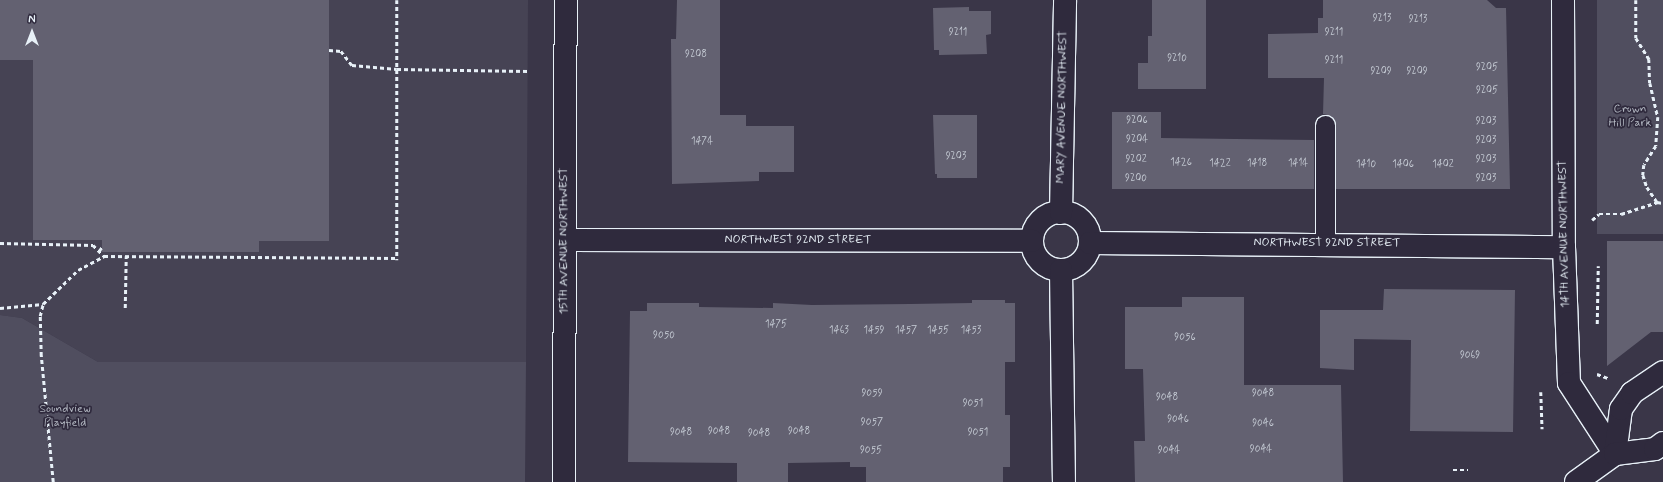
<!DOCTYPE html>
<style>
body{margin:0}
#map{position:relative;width:1663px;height:482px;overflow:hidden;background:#3a3648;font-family:Mynerve,sans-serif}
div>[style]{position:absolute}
.built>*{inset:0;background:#464354}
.green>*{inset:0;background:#504e5f;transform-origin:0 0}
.building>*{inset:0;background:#636171}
.path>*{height:2.5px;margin-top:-1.25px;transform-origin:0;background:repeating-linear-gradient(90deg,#e8f1f8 0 4px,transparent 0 7px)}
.roads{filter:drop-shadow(1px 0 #e8f1f8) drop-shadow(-1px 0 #e8f1f8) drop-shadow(0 1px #e8f1f8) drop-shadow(0 -1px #e8f1f8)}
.lane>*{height:19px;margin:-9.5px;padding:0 9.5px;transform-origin:9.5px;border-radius:9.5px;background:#2f2a3d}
.street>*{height:22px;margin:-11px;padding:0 11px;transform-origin:11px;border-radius:11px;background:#2f2a3d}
.street>.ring{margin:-11px;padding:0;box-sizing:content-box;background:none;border:22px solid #2f2a3d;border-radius:50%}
.secondary>*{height:22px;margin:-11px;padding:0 11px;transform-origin:11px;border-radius:11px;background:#2f2a3d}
.primary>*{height:22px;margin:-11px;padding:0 11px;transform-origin:11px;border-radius:11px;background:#2f2a3d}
span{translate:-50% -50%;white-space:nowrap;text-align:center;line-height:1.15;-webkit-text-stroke:3.5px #2f2a3d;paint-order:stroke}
.number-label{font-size:10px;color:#c7cdd6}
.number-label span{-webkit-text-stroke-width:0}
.street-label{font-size:12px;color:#e8f1f8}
.park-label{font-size:12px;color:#b3b8c2}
.north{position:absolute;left:12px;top:12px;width:40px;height:40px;-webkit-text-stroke:3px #2f2a3d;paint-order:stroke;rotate:0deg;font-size:11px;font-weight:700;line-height:16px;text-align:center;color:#e8f1f8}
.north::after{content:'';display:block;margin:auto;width:14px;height:18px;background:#e8f1f8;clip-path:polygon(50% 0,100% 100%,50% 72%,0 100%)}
</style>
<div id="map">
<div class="built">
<i style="clip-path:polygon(0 0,528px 0,526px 362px,98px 362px,22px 318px,0 315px)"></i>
</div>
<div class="green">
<i style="left:1597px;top:0;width:66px;height:234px"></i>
<i style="clip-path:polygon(0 315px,22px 318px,98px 362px,526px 362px,525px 482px,0 482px)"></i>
</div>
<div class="building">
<i style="clip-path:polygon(0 0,329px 0,329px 241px,259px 241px,259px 252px,102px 252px,102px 240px,33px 240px,33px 60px,0 60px)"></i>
<i style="clip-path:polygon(677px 0,720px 0,720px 115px,746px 115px,746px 126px,794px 126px,794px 172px,759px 172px,759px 181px,672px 184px,671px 39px,676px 39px)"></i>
<i style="clip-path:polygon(1152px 0,1206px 0,1206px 89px,1138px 89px,1138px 63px,1148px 63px,1148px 36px,1152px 36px)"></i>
<i style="clip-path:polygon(1323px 0,1487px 0,1496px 8px,1506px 8px,1510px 189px,1336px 189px,1336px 125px,1331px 116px,1323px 114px,1324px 78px,1268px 78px,1268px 34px,1318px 33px,1318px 18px,1323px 18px)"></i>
<i style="clip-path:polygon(969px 7px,969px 11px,991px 11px,991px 34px,986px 35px,987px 54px,939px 55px,939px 50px,934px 50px,933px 8px)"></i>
<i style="clip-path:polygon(1112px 112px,1161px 112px,1161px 138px,1314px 140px,1314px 189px,1112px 189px)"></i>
<i style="clip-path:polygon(933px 115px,977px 115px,977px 178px,937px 178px,937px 174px,935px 174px)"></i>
<i style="clip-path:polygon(1607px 241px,1663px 241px,1663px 332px,1651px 332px,1607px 366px)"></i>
<i style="clip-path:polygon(1384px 289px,1515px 290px,1513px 432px,1410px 431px,1411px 340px,1354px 339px,1354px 370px,1320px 368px,1320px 310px,1383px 310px)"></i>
<i style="clip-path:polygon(1182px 297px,1244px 297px,1244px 385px,1341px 385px,1343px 482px,1135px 482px,1134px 441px,1145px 441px,1143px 369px,1125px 369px,1125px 307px,1182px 307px)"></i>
<i style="clip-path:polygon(972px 300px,1005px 300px,1005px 303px,1015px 303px,1015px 362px,1005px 362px,1005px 415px,1010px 415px,1010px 467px,1003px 467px,1003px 482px,866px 482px,866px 467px,850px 467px,850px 462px,788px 463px,788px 482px,737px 482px,737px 463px,628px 462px,630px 311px,647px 311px,647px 303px,699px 303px,699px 307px,773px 308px,773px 303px,812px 305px,910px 304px,972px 303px)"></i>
</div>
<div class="path">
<i style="left:397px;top:0;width:260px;rotate:90deg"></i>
<i style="left:1636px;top:0;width:38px;rotate:90deg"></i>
<i style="left:1636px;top:38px;width:25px;rotate:58deg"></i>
<i style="left:1649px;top:59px;width:24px;rotate:88deg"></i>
<i style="left:1650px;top:83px;width:35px;rotate:77deg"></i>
<i style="left:1658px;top:117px;width:29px;rotate:94deg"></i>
<i style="left:1656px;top:146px;width:22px;rotate:122deg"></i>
<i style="left:1644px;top:165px;width:10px;rotate:96deg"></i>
<i style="left:1643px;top:175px;width:13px;rotate:72deg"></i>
<i style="left:1647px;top:187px;width:18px;rotate:56deg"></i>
<i style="left:329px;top:50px;width:12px;rotate:5deg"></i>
<i style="left:341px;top:51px;width:18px;rotate:52deg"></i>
<i style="left:352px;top:65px;width:45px;rotate:5.1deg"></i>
<i style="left:397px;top:69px;width:132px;rotate:0.9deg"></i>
<i style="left:1592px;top:220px;width:9px;rotate:-41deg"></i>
<i style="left:1599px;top:214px;width:22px"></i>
<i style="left:1621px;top:214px;width:38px;rotate:-18deg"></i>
<i style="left:1657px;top:202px;width:6px;rotate:9deg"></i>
<i style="left:0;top:243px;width:93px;rotate:1.2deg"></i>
<i style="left:93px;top:245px;width:16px;rotate:45deg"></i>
<i style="left:104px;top:256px;width:293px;rotate:0.4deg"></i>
<i style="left:99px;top:251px;width:5px;rotate:-53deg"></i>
<i style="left:0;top:308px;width:43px;rotate:-5.3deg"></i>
<i style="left:125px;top:308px;width:52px;rotate:-88.9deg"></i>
<i style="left:1597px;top:324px;width:58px;rotate:-89deg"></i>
<i style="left:1597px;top:374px;width:12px;rotate:20deg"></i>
<i style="left:1541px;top:392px;width:37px;rotate:88deg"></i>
<i style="left:1453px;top:470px;width:15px"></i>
<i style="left:53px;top:482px;width:127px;rotate:-95.4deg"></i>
<i style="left:41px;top:356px;width:40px;rotate:-91.4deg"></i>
<i style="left:40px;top:316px;width:12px;rotate:-76deg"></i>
<i style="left:43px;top:304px;width:49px;rotate:-44.2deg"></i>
<i style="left:78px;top:270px;width:30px;rotate:-28deg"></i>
</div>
<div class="roads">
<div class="lane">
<i style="left:1325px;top:125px;width:119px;rotate:90deg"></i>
</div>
<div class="street">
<i style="left:1563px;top:0;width:247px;rotate:89.8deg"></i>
<i style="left:1564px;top:247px;width:136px;rotate:87.9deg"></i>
<i style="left:1569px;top:383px;width:85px;rotate:57.1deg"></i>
<i class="ring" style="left:1032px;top:212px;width:36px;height:36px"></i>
<i style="left:1061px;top:213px;width:213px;rotate:-88.9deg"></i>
<i style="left:565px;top:240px;width:467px;rotate:0.1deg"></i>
<i style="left:1090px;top:243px;width:474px;rotate:0.5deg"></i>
<i style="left:1061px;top:270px;width:212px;rotate:89.2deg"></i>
</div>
<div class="secondary">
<i style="left:564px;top:482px;width:482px;rotate:-89.8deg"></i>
</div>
<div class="primary">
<i style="left:1615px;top:454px;width:45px;rotate:-82.4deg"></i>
<i style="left:1621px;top:409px;width:19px;rotate:-55deg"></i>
<i style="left:1632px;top:393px;width:37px;rotate:-34deg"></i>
<i style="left:1576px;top:482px;width:48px;rotate:-35.7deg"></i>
<i style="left:1615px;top:454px;width:40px;rotate:-7.1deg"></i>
<i style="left:1655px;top:449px;width:10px;rotate:-37deg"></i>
</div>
</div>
<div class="number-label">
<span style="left:1382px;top:19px">9213</span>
<span style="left:1418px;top:20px">9213</span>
<span style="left:958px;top:33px">9211</span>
<span style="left:1334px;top:33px">9211</span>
<span style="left:696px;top:55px">9208</span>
<span style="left:1177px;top:59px">9210</span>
<span style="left:1334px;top:61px">9211</span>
<span style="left:1487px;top:68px">9205</span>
<span style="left:1381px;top:72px">9209</span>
<span style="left:1417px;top:72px">9209</span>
<span style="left:1487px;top:91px">9205</span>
<span style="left:1137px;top:121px">9206</span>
<span style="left:1486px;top:122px">9203</span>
<span style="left:1137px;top:140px">9204</span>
<span style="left:1486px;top:141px">9203</span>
<span style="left:702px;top:142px">1474</span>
<span style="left:956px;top:157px">9203</span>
<span style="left:1136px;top:160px">9202</span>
<span style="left:1486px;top:160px">9203</span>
<span style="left:1181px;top:163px">1426</span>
<span style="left:1220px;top:164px">1422</span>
<span style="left:1257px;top:164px">1418</span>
<span style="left:1298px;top:164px">1414</span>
<span style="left:1366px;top:165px">1410</span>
<span style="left:1403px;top:165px">1406</span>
<span style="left:1443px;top:165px">1402</span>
<span style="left:1136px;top:179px">9200</span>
<span style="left:1486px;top:179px">9203</span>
<span style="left:776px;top:325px">1475</span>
<span style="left:839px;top:331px">1463</span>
<span style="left:874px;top:331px">1459</span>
<span style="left:906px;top:331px">1457</span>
<span style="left:938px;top:331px">1455</span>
<span style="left:971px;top:331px">1453</span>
<span style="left:664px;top:336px">9050</span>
<span style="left:1185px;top:338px">9056</span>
<span style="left:1470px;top:356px">9069</span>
<span style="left:872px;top:394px">9059</span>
<span style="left:1263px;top:394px">9048</span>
<span style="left:1167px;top:398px">9048</span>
<span style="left:973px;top:404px">9051</span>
<span style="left:1178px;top:420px">9046</span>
<span style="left:872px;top:423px">9057</span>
<span style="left:1263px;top:424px">9046</span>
<span style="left:719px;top:432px">9048</span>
<span style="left:799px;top:432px">9048</span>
<span style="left:681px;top:433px">9048</span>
<span style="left:978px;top:433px">9051</span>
<span style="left:759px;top:434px">9048</span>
<span style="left:1261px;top:450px">9044</span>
<span style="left:871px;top:451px">9055</span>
<span style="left:1169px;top:451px">9044</span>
</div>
<div class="street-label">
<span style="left:1063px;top:107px;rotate:-89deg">MARY AVENUE NORTHWEST</span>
<span style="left:1565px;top:234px;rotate:-91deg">14TH AVENUE NORTHWEST</span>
<span style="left:565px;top:241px;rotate:-90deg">15TH AVENUE NORTHWEST</span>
<span style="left:798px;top:241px">NORTHWEST 92ND STREET</span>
<span style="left:1327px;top:244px">NORTHWEST 92ND STREET</span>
</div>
<div class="park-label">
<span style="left:1630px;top:117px">Crown<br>Hill Park</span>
<span style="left:65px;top:417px">Soundview<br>Playfield</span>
</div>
<div class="north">N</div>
</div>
